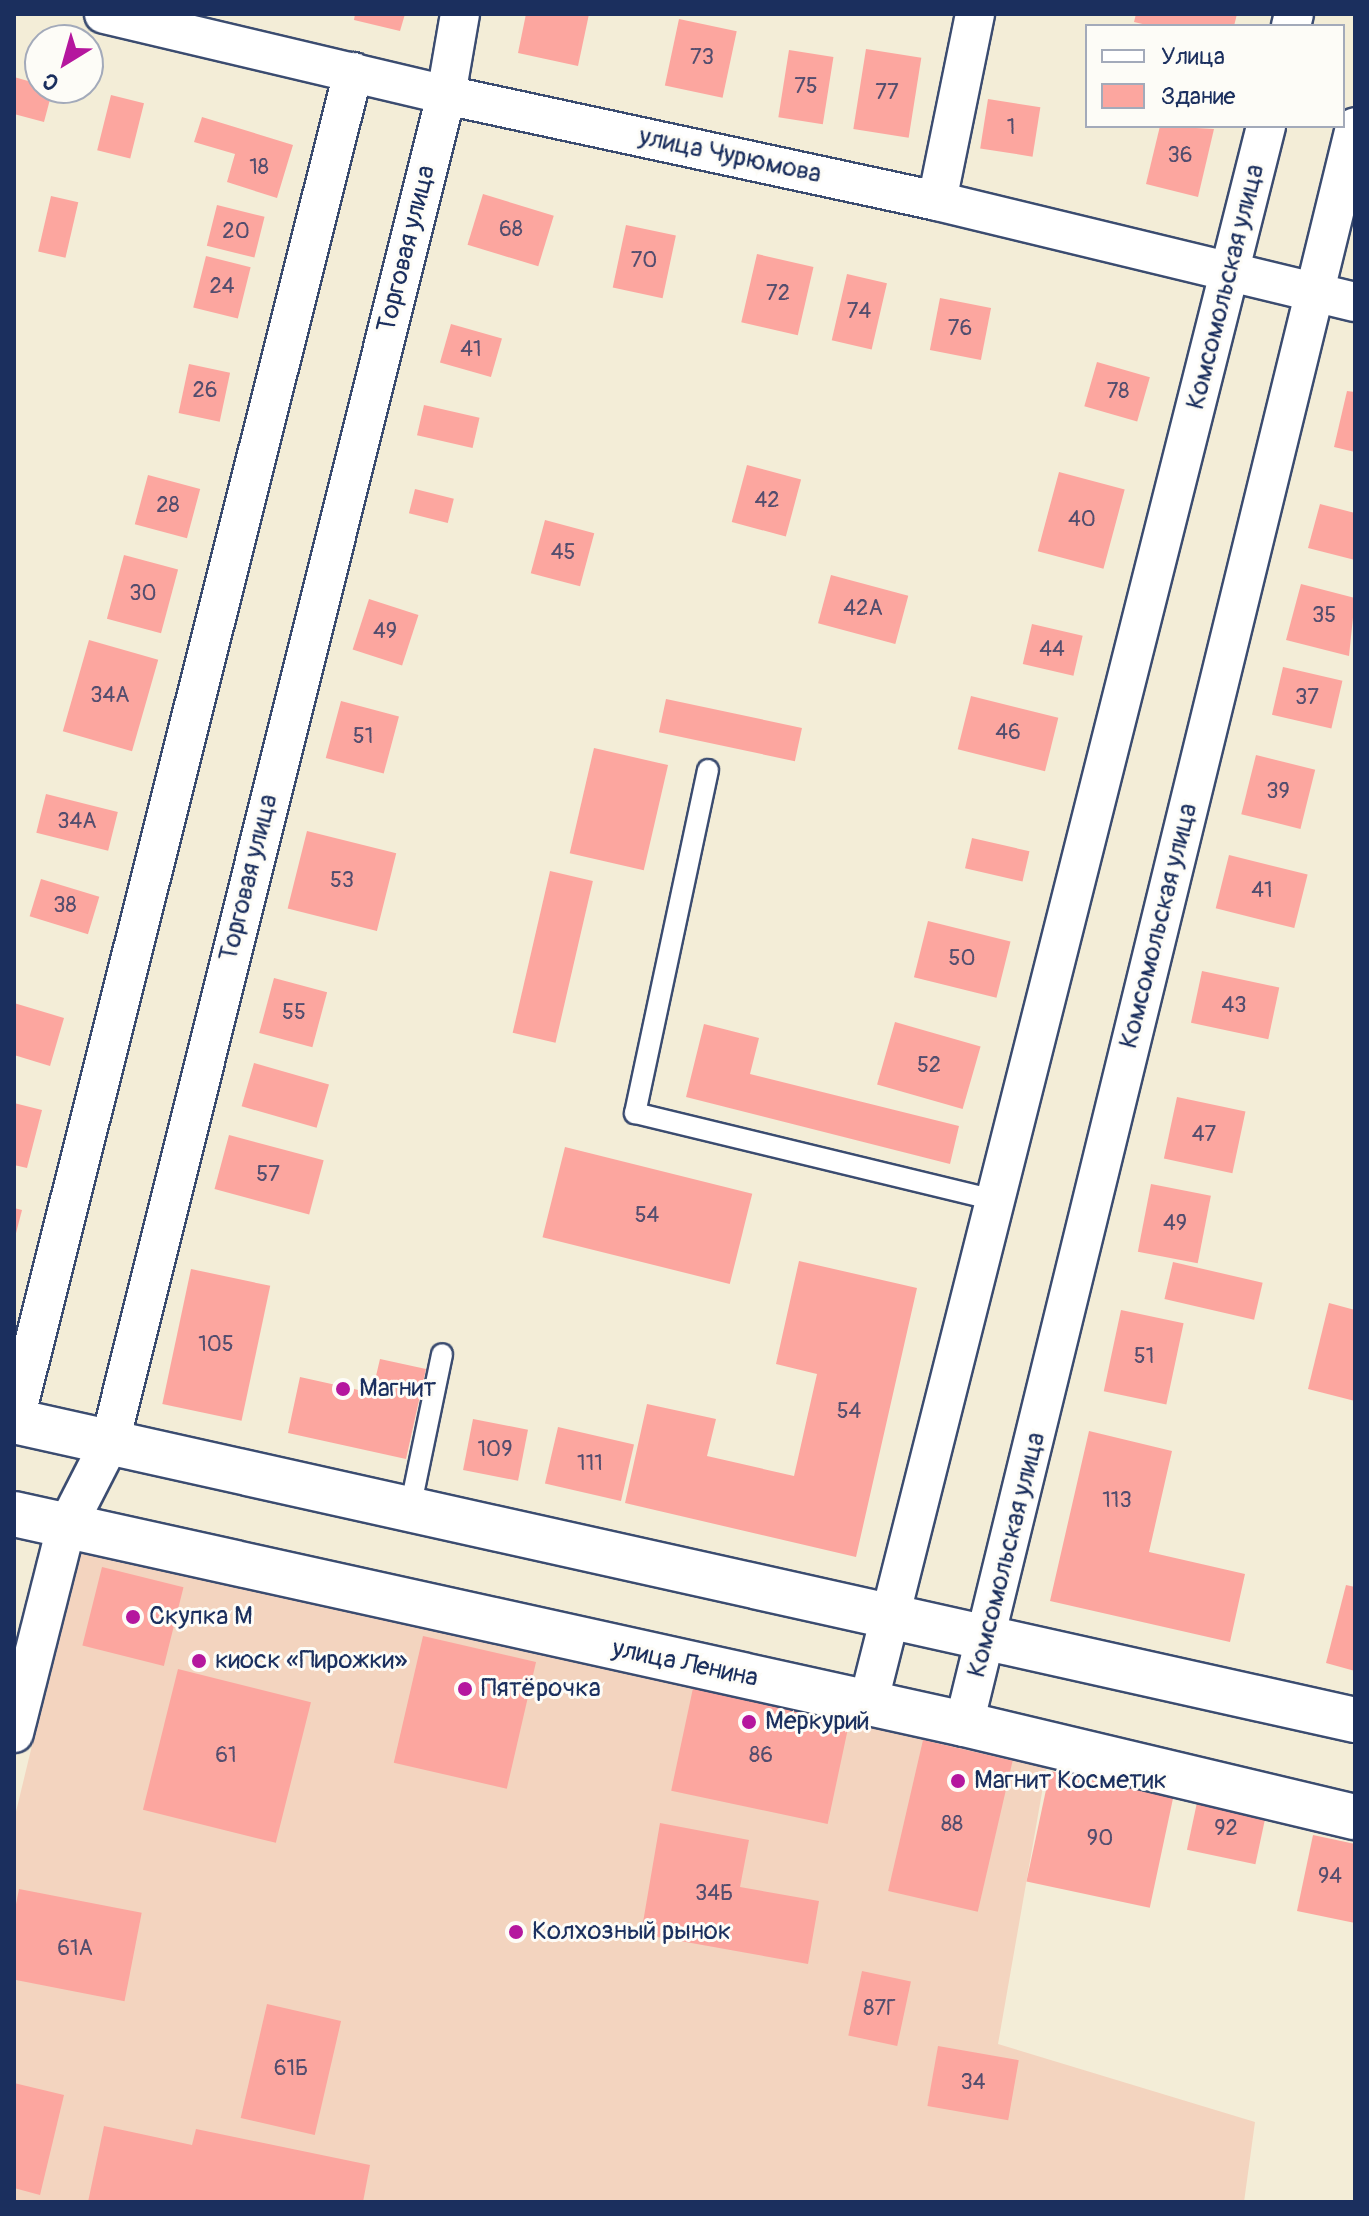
<!DOCTYPE html>
<meta charset="utf-8">
<style>
body{margin:0}
#map{position:relative;width:1369px;height:2216px;overflow:hidden;background:#f3edd7;font-family:Pangolin,sans-serif}
div>[style]{position:absolute}
.built>*{inset:0;background:#f3d4bf}
.building>*{inset:0;background:#fca69f;transform-origin:0 0}
.roads{filter:drop-shadow(2px 0 #3b4c70) drop-shadow(-2px 0 #3b4c70) drop-shadow(0 2px #3b4c70) drop-shadow(0 -2px #3b4c70)}
.service>*{height:20px;margin:-10px;padding:0 10px;transform-origin:10px;border-radius:10px;background:#fff}
.minor>*{height:38px;margin:-19px;padding:0 19px;transform-origin:19px;border-radius:19px;background:#fff}
.tertiary>*{height:44px;margin:-22px;padding:0 22px;transform-origin:22px;border-radius:22px;background:#fff}
.dots>*{width:22px;height:22px;translate:-50% -50%;box-sizing:border-box;border:4px solid #fdfcf7;border-radius:50%}
span{translate:-50% -50%;white-space:nowrap;text-align:center;line-height:1.15;-webkit-text-stroke:6px #fdfcf7;paint-order:stroke}
.number-label{font-size:22px;color:#534d6e}
.number-label span{-webkit-text-stroke-width:0}
.street-label{font-size:26px;color:#1b2f5e}
.poi-label{font-size:26px;color:#1b2f5e}
.left{translate:0 -50%;text-align:left}
.frame{position:absolute;inset:0;border:16px solid #1b2f5e;pointer-events:none}
.legend{position:absolute;left:1085px;top:24px;width:260px;height:104px;box-sizing:border-box;background:#fdfcf7;border:2px solid #a3aaba;margin:0;padding:10px 14px;list-style:none;font-size:24px;color:#1b2f5e}
.legend li{display:flex;align-items:center;gap:16px;height:40px}
.legend b{width:40px;border:2px solid #a3aaba}
.north{position:absolute;left:24px;top:24px;width:80px;height:80px;box-sizing:border-box;background:#fdfcf7;border:2px solid #a3aaba;border-radius:50%;rotate:217deg;font-size:22px;font-weight:700;line-height:32px;text-align:center;color:#1b2f5e}
.north::after{content:'';display:block;margin:auto;width:28px;height:36px;background:#b5179e;clip-path:polygon(50% 0,100% 100%,50% 72%,0 100%)}
</style>
<div id="map">
<div class="built">
<i style="clip-path:polygon(79px 1551px,1048px 1758px,998px 2044px,1255px 2122px,1244px 2202px,14px 2202px,14px 1820px)"></i>
</div>
<div class="building">
<i style="clip-path:polygon(355px 14px,405px 14px,400px 31px,354px 20px)"></i>
<i style="clip-path:polygon(526px 14px,589px 14px,578px 66px,518px 53px)"></i>
<i style="clip-path:polygon(1136px 14px,1237px 14px,1234px 26px,1151px 26px,1134px 22px)"></i>
<i style="left:679px;top:19px;width:59px;height:68px;rotate:12deg"></i>
<i style="left:866px;top:49px;width:56px;height:81px;rotate:9deg"></i>
<i style="left:789px;top:50px;width:45px;height:68px;rotate:9deg"></i>
<i style="clip-path:polygon(14px 77px,53px 88px,44px 122px,14px 114px)"></i>
<i style="left:111px;top:95px;width:34px;height:57px;rotate:14deg"></i>
<i style="left:988px;top:99px;width:53px;height:50px;rotate:9deg"></i>
<i style="clip-path:polygon(202px 117px,293px 145px,277px 198px,227px 182px,235px 154px,194px 142px)"></i>
<i style="clip-path:polygon(1160px 126px,1214px 129px,1198px 197px,1146px 184px)"></i>
<i style="left:483px;top:194px;width:74px;height:53px;rotate:17deg"></i>
<i style="left:51px;top:196px;width:28px;height:57px;rotate:13deg"></i>
<i style="left:217px;top:205px;width:49px;height:42px;rotate:14deg"></i>
<i style="left:626px;top:225px;width:51px;height:64px;rotate:12deg"></i>
<i style="left:757px;top:254px;width:58px;height:70px;rotate:13deg"></i>
<i style="left:206px;top:256px;width:46px;height:53px;rotate:14deg"></i>
<i style="left:847px;top:274px;width:41px;height:68px;rotate:13deg"></i>
<i style="left:940px;top:298px;width:52px;height:53px;rotate:11deg"></i>
<i style="left:451px;top:324px;width:53px;height:40px;rotate:16deg"></i>
<i style="left:1097px;top:362px;width:55px;height:46px;rotate:16deg"></i>
<i style="left:189px;top:364px;width:42px;height:50px;rotate:12deg"></i>
<i style="clip-path:polygon(1347px 391px,1355px 392px,1355px 452px,1334px 447px)"></i>
<i style="left:424px;top:405px;width:57px;height:31px;rotate:13deg"></i>
<i style="left:747px;top:465px;width:56px;height:59px;rotate:15deg"></i>
<i style="left:1059px;top:472px;width:68px;height:82px;rotate:15deg"></i>
<i style="left:148px;top:475px;width:54px;height:51px;rotate:15deg"></i>
<i style="left:415px;top:489px;width:40px;height:25px;rotate:14deg"></i>
<i style="clip-path:polygon(1320px 504px,1355px 513px,1355px 560px,1308px 548px)"></i>
<i style="left:545px;top:520px;width:51px;height:55px;rotate:15deg"></i>
<i style="left:124px;top:555px;width:56px;height:66px;rotate:15deg"></i>
<i style="left:831px;top:575px;width:80px;height:50px;rotate:15deg"></i>
<i style="clip-path:polygon(1301px 584px,1355px 598px,1349px 656px,1286px 640px)"></i>
<i style="left:369px;top:599px;width:52px;height:53px;rotate:18deg"></i>
<i style="left:1032px;top:624px;width:52px;height:41px;rotate:13deg"></i>
<i style="left:89px;top:640px;width:72px;height:95px;rotate:16deg"></i>
<i style="left:1283px;top:667px;width:61px;height:49px;rotate:13deg"></i>
<i style="left:971px;top:696px;width:90px;height:55px;rotate:14deg"></i>
<i style="left:666px;top:699px;width:139px;height:34px;rotate:12deg"></i>
<i style="left:341px;top:701px;width:60px;height:59px;rotate:15deg"></i>
<i style="left:594px;top:748px;width:76px;height:108px;rotate:13deg"></i>
<i style="left:1256px;top:755px;width:61px;height:61px;rotate:14deg"></i>
<i style="left:46px;top:794px;width:74px;height:40px;rotate:14deg"></i>
<i style="left:307px;top:831px;width:92px;height:80px;rotate:14deg"></i>
<i style="left:972px;top:838px;width:59px;height:31px;rotate:13deg"></i>
<i style="left:1229px;top:855px;width:81px;height:55px;rotate:14deg"></i>
<i style="left:550px;top:871px;width:44px;height:166px;rotate:13deg"></i>
<i style="left:41px;top:879px;width:61px;height:39px;rotate:17deg"></i>
<i style="left:928px;top:921px;width:85px;height:58px;rotate:14deg"></i>
<i style="left:1202px;top:971px;width:79px;height:53px;rotate:12deg"></i>
<i style="left:274px;top:978px;width:55px;height:57px;rotate:15deg"></i>
<i style="clip-path:polygon(14px 1003px,64px 1018px,50px 1066px,14px 1055px)"></i>
<i style="left:895px;top:1022px;width:89px;height:65px;rotate:16deg"></i>
<i style="clip-path:polygon(704px 1024px,759px 1038px,750px 1074px,959px 1126px,950px 1164px,686px 1097px)"></i>
<i style="left:254px;top:1063px;width:78px;height:45px;rotate:16deg"></i>
<i style="left:1177px;top:1097px;width:70px;height:63px;rotate:12deg"></i>
<i style="clip-path:polygon(14px 1103px,42px 1110px,27px 1168px,14px 1165px)"></i>
<i style="left:229px;top:1135px;width:98px;height:56px;rotate:15deg"></i>
<i style="left:565px;top:1147px;width:193px;height:93px;rotate:14deg"></i>
<i style="left:1151px;top:1184px;width:61px;height:69px;rotate:11deg"></i>
<i style="clip-path:polygon(14px 1208px,22px 1210px,15px 1237px,14px 1237px)"></i>
<i style="clip-path:polygon(799px 1261px,917px 1288px,856px 1557px,625px 1503px,647px 1404px,716px 1419px,707px 1456px,794px 1476px,817px 1374px,776px 1364px)"></i>
<i style="left:1173px;top:1262px;width:92px;height:38px;rotate:13deg"></i>
<i style="left:191px;top:1269px;width:81px;height:138px;rotate:12deg"></i>
<i style="clip-path:polygon(1329px 1303px,1355px 1310px,1355px 1401px,1308px 1389px)"></i>
<i style="left:1121px;top:1310px;width:64px;height:83px;rotate:12deg"></i>
<i style="clip-path:polygon(380px 1359px,426px 1369px,406px 1459px,288px 1433px,300px 1377px,372px 1393px)"></i>
<i style="left:473px;top:1419px;width:56px;height:52px;rotate:11deg"></i>
<i style="left:558px;top:1427px;width:78px;height:58px;rotate:13deg"></i>
<i style="clip-path:polygon(1089px 1431px,1172px 1451px,1149px 1552px,1245px 1574px,1230px 1642px,1050px 1601px)"></i>
<i style="left:102px;top:1567px;width:84px;height:81px;rotate:14deg"></i>
<i style="clip-path:polygon(1346px 1585px,1355px 1587px,1355px 1671px,1326px 1663px)"></i>
<i style="left:423px;top:1636px;width:116px;height:130px;rotate:13deg"></i>
<i style="left:178px;top:1669px;width:137px;height:145px;rotate:14deg"></i>
<i style="left:693px;top:1688px;width:160px;height:105px;rotate:12deg"></i>
<i style="left:923px;top:1740px;width:92px;height:155px;rotate:13deg"></i>
<i style="left:1050px;top:1771px;width:126px;height:113px;rotate:12deg"></i>
<i style="left:1199px;top:1793px;width:70px;height:58px;rotate:12deg"></i>
<i style="clip-path:polygon(660px 1823px,749px 1840px,740px 1887px,819px 1901px,808px 1964px,641px 1934px)"></i>
<i style="clip-path:polygon(1313px 1835px,1355px 1844px,1355px 1923px,1297px 1911px)"></i>
<i style="left:19px;top:1889px;width:125px;height:90px;rotate:11deg"></i>
<i style="left:862px;top:1971px;width:50px;height:66px;rotate:12deg"></i>
<i style="left:267px;top:2004px;width:76px;height:117px;rotate:13deg"></i>
<i style="left:938px;top:2046px;width:82px;height:61px;rotate:10deg"></i>
<i style="clip-path:polygon(14px 2083px,64px 2095px,40px 2195px,14px 2188px)"></i>
<i style="clip-path:polygon(104px 2126px,192px 2145px,196px 2129px,370px 2165px,363px 2202px,88px 2202px)"></i>
</div>
<div class="roads">
<div class="service">
<i style="left:708px;top:770px;width:351px;rotate:102deg"></i>
<i style="left:635px;top:1113px;width:369px;rotate:13.6deg"></i>
<i style="left:410px;top:1509px;width:158px;rotate:-78.3deg"></i>
</div>
<div class="minor">
<i style="left:104px;top:14px;width:351px;rotate:13.3deg"></i>
<i style="left:446px;top:95px;width:502px;rotate:12.18deg"></i>
<i style="left:937px;top:201px;width:430px;rotate:13.6deg"></i>
<i style="left:1291px;top:26px;width:12px;rotate:-76deg"></i>
<i style="left:937px;top:201px;width:191px;rotate:-78.5deg"></i>
<i style="left:14px;top:1423px;width:1393px;rotate:-75.91deg"></i>
<i style="left:868px;top:1704px;width:1627px;rotate:-75.84deg"></i>
<i style="left:964px;top:1724px;width:1644px;rotate:-76.24deg"></i>
<i style="left:14px;top:1733px;width:211px;rotate:-75.8deg"></i>
<i style="left:66px;top:1528px;width:97px;rotate:-62.9deg"></i>
<i style="left:110px;top:1442px;width:1388px;rotate:-75.99deg"></i>
<i style="left:446px;top:95px;width:82px;rotate:-80.2deg"></i>
</div>
<div class="tertiary">
<i style="left:14px;top:1421px;width:1374px;rotate:12.57deg"></i>
<i style="left:14px;top:1514px;width:973px;rotate:12.46deg"></i>
<i style="left:964px;top:1724px;width:402px;rotate:13.4deg"></i>
</div>
</div>
<div class="dots">
<i style="left:343px;top:1389px;background:#b5179e"></i>
<i style="left:133px;top:1617px;background:#b5179e"></i>
<i style="left:199px;top:1661px;background:#b5179e"></i>
<i style="left:465px;top:1689px;background:#b5179e"></i>
<i style="left:749px;top:1722px;background:#b5179e"></i>
<i style="left:958px;top:1781px;background:#b5179e"></i>
<i style="left:516px;top:1932px;background:#b5179e"></i>
</div>
<div class="number-label">
<span style="left:702px;top:58px">73</span>
<span style="left:806px;top:87px">75</span>
<span style="left:887px;top:93px">77</span>
<span style="left:1011px;top:128px">1</span>
<span style="left:1180px;top:156px">36</span>
<span style="left:259px;top:168px">18</span>
<span style="left:511px;top:230px">68</span>
<span style="left:236px;top:232px">20</span>
<span style="left:644px;top:261px">70</span>
<span style="left:222px;top:287px">24</span>
<span style="left:778px;top:294px">72</span>
<span style="left:859px;top:312px">74</span>
<span style="left:960px;top:329px">76</span>
<span style="left:471px;top:350px">41</span>
<span style="left:205px;top:391px">26</span>
<span style="left:1118px;top:392px">78</span>
<span style="left:767px;top:501px">42</span>
<span style="left:168px;top:506px">28</span>
<span style="left:1082px;top:520px">40</span>
<span style="left:563px;top:553px">45</span>
<span style="left:143px;top:594px">30</span>
<span style="left:863px;top:609px">42А</span>
<span style="left:1324px;top:616px">35</span>
<span style="left:385px;top:632px">49</span>
<span style="left:1052px;top:650px">44</span>
<span style="left:110px;top:696px">34А</span>
<span style="left:1307px;top:698px">37</span>
<span style="left:1008px;top:733px">46</span>
<span style="left:363px;top:737px">51</span>
<span style="left:1278px;top:792px">39</span>
<span style="left:77px;top:822px">34А</span>
<span style="left:342px;top:881px">53</span>
<span style="left:1262px;top:891px">41</span>
<span style="left:65px;top:906px">38</span>
<span style="left:962px;top:959px">50</span>
<span style="left:1234px;top:1006px">43</span>
<span style="left:294px;top:1013px">55</span>
<span style="left:929px;top:1066px">52</span>
<span style="left:1204px;top:1135px">47</span>
<span style="left:268px;top:1175px">57</span>
<span style="left:647px;top:1216px">54</span>
<span style="left:1175px;top:1224px">49</span>
<span style="left:216px;top:1345px">105</span>
<span style="left:1144px;top:1357px">51</span>
<span style="left:849px;top:1412px">54</span>
<span style="left:495px;top:1450px">109</span>
<span style="left:590px;top:1464px">111</span>
<span style="left:1117px;top:1501px">113</span>
<span style="left:226px;top:1756px">61</span>
<span style="left:761px;top:1756px">86</span>
<span style="left:952px;top:1825px">88</span>
<span style="left:1226px;top:1829px">92</span>
<span style="left:1100px;top:1839px">90</span>
<span style="left:1330px;top:1877px">94</span>
<span style="left:714px;top:1894px">34Б</span>
<span style="left:75px;top:1949px">61А</span>
<span style="left:880px;top:2009px">87Г</span>
<span style="left:291px;top:2069px">61Б</span>
<span style="left:973px;top:2083px">34</span>
</div>
<div class="street-label">
<span style="left:730px;top:156px;rotate:12deg">улица Чурюмова</span>
<span style="left:407px;top:249px;rotate:-76deg">Торговая улица</span>
<span style="left:1226px;top:287px;rotate:-76deg">Комсомольская улица</span>
<span style="left:249px;top:878px;rotate:-76deg">Торговая улица</span>
<span style="left:1159px;top:926px;rotate:-76deg">Комсомольская улица</span>
<span style="left:1007px;top:1555px;rotate:-76deg">Комсомольская улица</span>
<span style="left:685px;top:1664px;rotate:12deg">улица Ленина</span>
</div>
<div class="poi-label">
<span class="left" style="left:359px;top:1389px">Магнит</span>
<span class="left" style="left:149px;top:1617px">Скупка М</span>
<span class="left" style="left:215px;top:1661px">киоск «Пирожки»</span>
<span class="left" style="left:481px;top:1689px">Пятёрочка</span>
<span class="left" style="left:765px;top:1722px">Меркурий</span>
<span class="left" style="left:974px;top:1781px">Магнит Косметик</span>
<span class="left" style="left:532px;top:1932px">Колхозный рынок</span>
</div>
<div class="frame"></div>
<ul class="legend">
<li><b style="height:10px;background:#fff"></b>Улица</li>
<li><b style="height:22px;background:#fca69f"></b>Здание</li>
</ul>
<div class="north">С</div>
</div>
